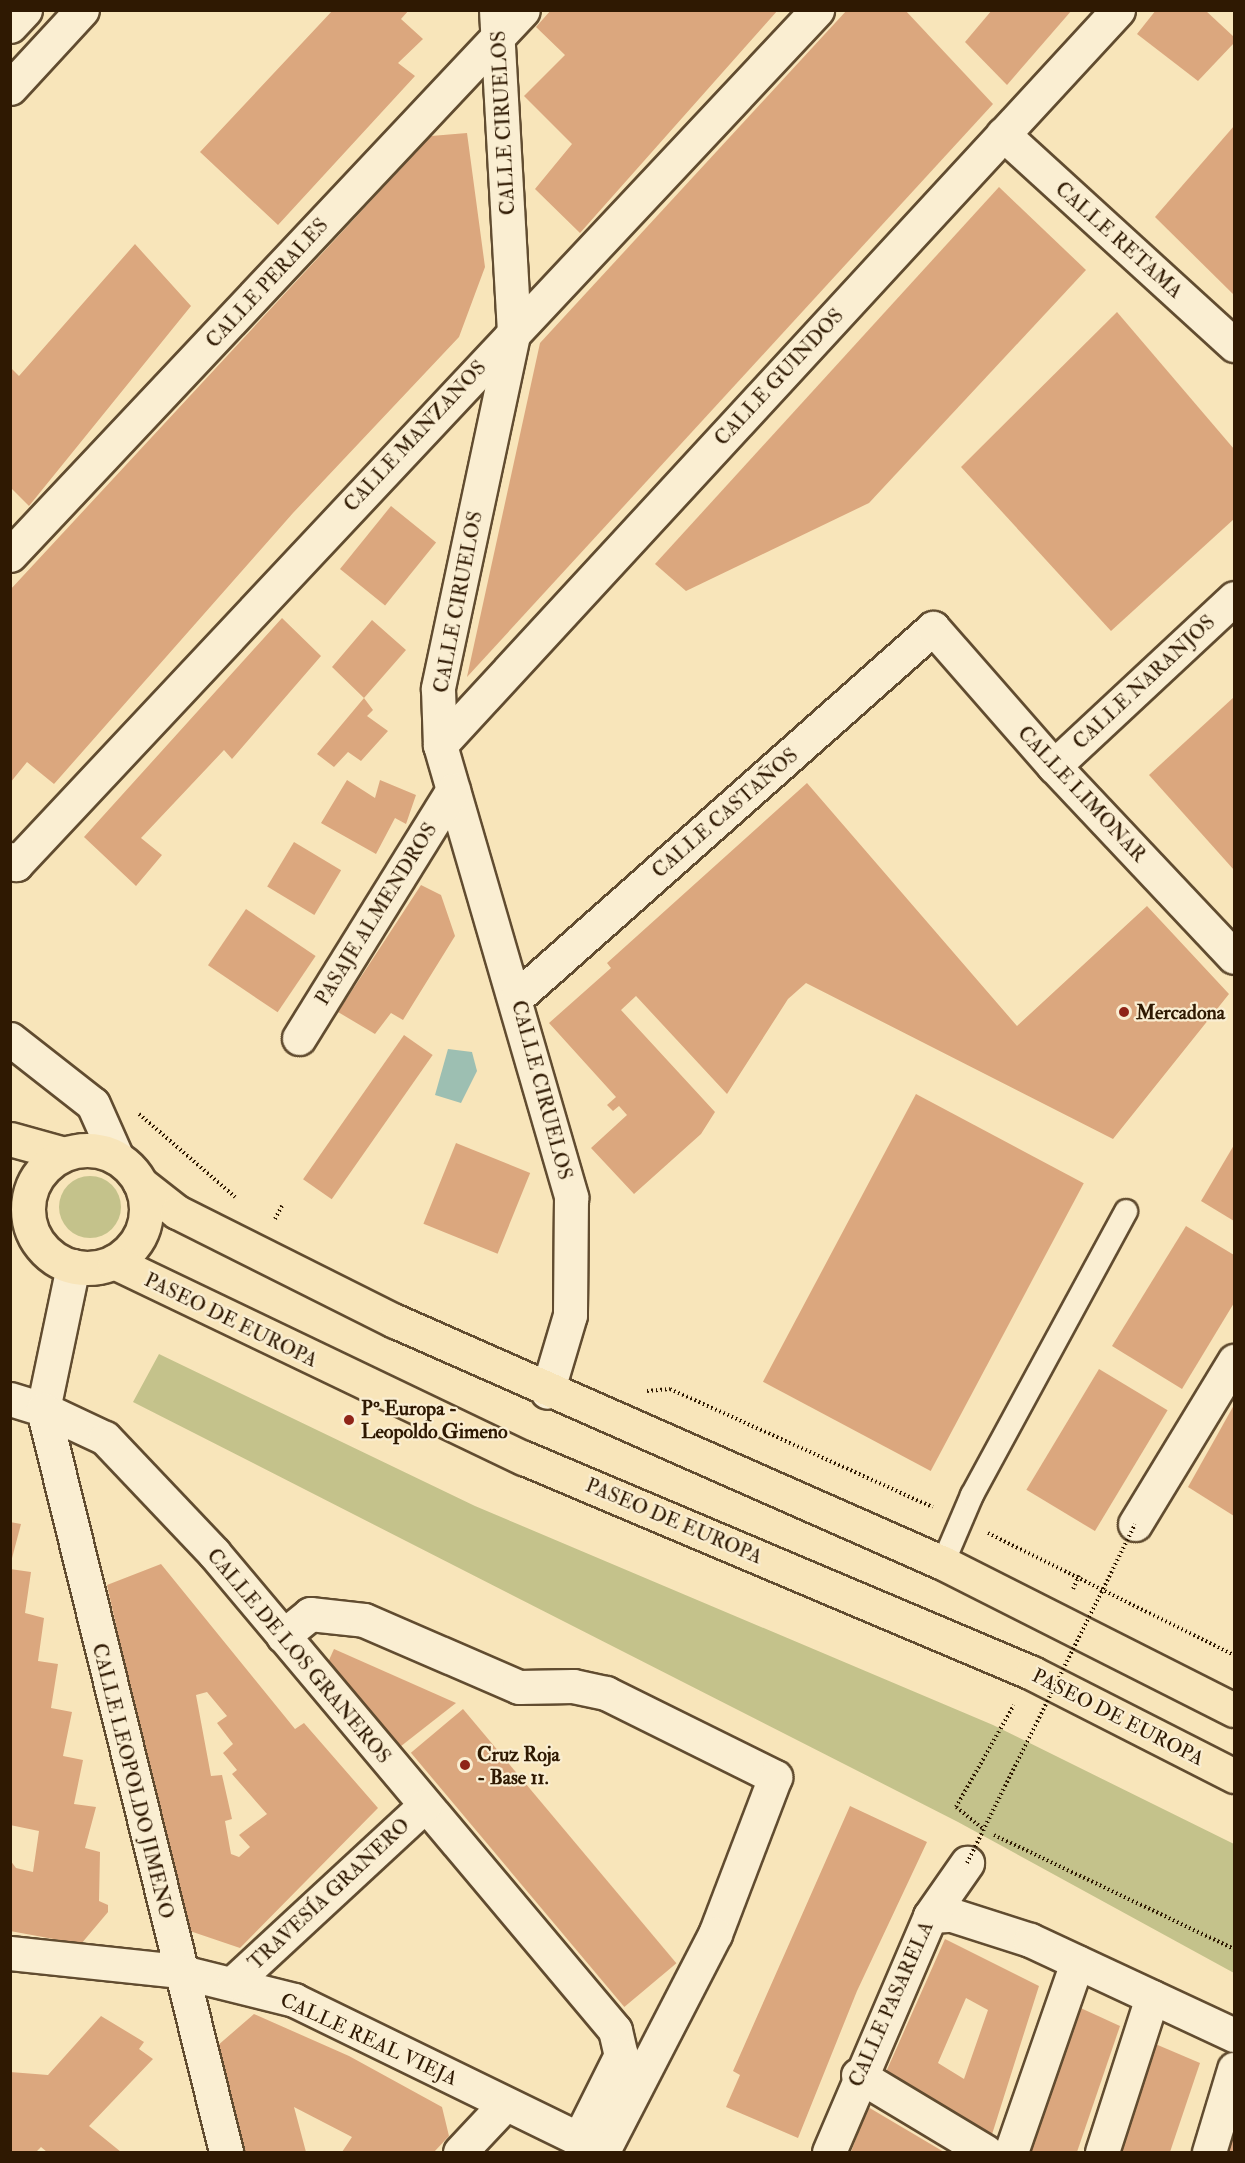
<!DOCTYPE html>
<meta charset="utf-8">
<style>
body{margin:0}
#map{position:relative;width:1245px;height:2163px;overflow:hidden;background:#f8e5ba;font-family:"IM FELL Double Pica",serif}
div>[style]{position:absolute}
.green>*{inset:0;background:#c4c28b}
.round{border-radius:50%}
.water>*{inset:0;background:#9dbfb2}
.building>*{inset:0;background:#dba77e;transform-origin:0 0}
.path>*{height:4px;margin-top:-2px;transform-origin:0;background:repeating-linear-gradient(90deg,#2f1902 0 1.5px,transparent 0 4.5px)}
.roads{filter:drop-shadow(2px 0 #614c30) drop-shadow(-2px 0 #614c30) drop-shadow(0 2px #614c30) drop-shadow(0 -2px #614c30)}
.lane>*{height:22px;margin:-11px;padding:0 11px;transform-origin:11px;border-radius:11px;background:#faeed2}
.street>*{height:33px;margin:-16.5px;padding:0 16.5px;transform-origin:16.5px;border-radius:16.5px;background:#faeed2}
.secondary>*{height:33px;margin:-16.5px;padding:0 16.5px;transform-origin:16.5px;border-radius:16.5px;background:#faeed2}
.primary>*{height:33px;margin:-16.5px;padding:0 16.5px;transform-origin:16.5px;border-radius:16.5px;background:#f8e5ba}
.primary>.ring{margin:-16.5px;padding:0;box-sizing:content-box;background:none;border:33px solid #f8e5ba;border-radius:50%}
.path-bridge>*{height:4px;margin-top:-2px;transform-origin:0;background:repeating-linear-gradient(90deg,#2f1902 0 1.5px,transparent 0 4.5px)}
.dots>*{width:16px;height:16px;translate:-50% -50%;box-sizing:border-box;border:3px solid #faeed2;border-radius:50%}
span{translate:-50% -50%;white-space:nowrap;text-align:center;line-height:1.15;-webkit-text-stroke:4.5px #faeed2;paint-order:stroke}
.street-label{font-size:20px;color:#2f1902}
.poi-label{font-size:20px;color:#2f1902;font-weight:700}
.left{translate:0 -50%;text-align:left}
.frame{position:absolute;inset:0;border:12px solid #2f1902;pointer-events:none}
</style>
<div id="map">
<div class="green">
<i class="round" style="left:59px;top:1176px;width:62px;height:62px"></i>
<i style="clip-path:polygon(159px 1354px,475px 1506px,993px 1725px,1234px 1844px,1234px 1973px,958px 1822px,133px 1402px)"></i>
</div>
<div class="water">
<i style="clip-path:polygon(448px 1049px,472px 1052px,477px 1071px,461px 1103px,435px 1095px)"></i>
</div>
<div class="building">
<i style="clip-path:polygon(333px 10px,409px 10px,401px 19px,423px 39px,398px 63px,415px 76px,278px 225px,200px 152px)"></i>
<i style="clip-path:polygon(551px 10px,778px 10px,580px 233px,535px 189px,572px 144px,524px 96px,565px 55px,536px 27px)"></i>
<i style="clip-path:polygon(847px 10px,905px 10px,993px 104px,467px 677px,540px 343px)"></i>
<i style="clip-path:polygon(992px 10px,1072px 10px,1007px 85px,965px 42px)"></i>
<i style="clip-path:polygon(1156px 10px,1205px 10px,1234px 37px,1234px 43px,1198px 81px,1137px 34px)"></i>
<i style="clip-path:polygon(1234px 126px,1234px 295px,1155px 217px)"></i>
<i style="clip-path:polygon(467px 133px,485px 267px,459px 337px,293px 513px,54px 784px,27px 762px,10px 783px,10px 590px,431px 136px)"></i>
<i style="clip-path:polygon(999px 187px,1086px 270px,869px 503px,686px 591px,655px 564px)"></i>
<i style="clip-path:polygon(135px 244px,191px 306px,29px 506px,10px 487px,10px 367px,19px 376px)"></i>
<i style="clip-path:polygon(1117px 312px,1234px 449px,1234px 519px,1111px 631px,961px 467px)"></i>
<i style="left:391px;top:506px;width:58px;height:81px;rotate:39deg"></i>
<i style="clip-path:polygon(282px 618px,321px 656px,232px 759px,224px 750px,141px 838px,162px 855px,136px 886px,84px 837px)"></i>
<i style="clip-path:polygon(372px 620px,406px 650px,364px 698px,373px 710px,367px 716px,388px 731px,361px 761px,348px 752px,334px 767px,317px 754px,364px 698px,332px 667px)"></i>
<i style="clip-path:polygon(1234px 697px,1234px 870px,1149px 775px)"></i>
<i style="clip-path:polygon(347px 780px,375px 798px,380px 780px,416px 795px,406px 824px,395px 818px,376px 854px,321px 823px)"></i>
<i style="clip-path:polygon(807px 783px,1017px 1026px,1147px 906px,1229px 994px,1113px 1139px,806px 983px,788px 999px,727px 1094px,636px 996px,621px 1010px,715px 1112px,701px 1134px,634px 1194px,591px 1148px,627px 1115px,619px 1106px,613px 1111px,607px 1105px,616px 1097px,549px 1023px,611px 968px,607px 963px)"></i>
<i style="left:294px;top:842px;width:55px;height:52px;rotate:31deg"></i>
<i style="clip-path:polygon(421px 885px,441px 895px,455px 936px,403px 1020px,391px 1013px,375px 1034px,338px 1012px)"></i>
<i style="left:246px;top:909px;width:84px;height:68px;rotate:34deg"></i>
<i style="left:404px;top:1035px;width:35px;height:176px;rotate:35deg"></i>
<i style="left:916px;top:1094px;width:190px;height:326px;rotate:28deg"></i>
<i style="left:456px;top:1143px;width:80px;height:87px;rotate:22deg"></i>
<i style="clip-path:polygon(1234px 1145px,1234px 1221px,1201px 1201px)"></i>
<i style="clip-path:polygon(1186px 1226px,1234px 1255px,1234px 1303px,1182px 1389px,1112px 1346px)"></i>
<i style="left:1099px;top:1369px;width:80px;height:141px;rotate:31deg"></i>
<i style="clip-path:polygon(1234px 1405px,1234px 1516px,1188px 1487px)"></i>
<i style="clip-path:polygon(10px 1522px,21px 1524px,11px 1562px,10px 1562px)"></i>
<i style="clip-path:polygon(evenodd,161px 1564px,295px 1729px,304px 1723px,378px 1808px,240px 1948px,184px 1929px,107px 1585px,161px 1564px,207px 1692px,227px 1716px,217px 1723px,233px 1744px,223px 1753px,237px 1770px,232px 1774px,267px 1814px,239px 1835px,250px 1847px,239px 1857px,231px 1854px,225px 1821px,232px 1819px,222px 1775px,211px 1776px,196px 1695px,207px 1692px)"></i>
<i style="clip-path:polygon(10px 1569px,31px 1572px,25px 1613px,44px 1618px,38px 1661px,58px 1664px,51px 1708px,72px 1712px,63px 1756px,83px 1760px,74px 1804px,96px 1807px,85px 1848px,100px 1852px,99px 1901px,108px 1905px,108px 1912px,81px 1944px,10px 1931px,10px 1860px,16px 1868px,33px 1872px,39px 1831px,10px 1825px)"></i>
<i style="clip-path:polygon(334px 1649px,456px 1703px,396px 1750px,325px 1669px)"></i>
<i style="left:463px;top:1709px;width:332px;height:68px;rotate:50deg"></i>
<i style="clip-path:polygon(850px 1806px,927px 1842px,857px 1991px,798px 2138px,726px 2107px,740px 2075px,733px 2071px)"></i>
<i style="clip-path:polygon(evenodd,945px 1939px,1039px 1986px,988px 2147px,882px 2081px,945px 1939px,966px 1998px,988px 2010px,964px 2079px,938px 2063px,966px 1998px)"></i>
<i style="clip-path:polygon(1074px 2005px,1120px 2026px,1077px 2152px,1023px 2152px)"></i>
<i style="clip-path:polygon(254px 2014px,349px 2056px,442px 2107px,449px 2136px,434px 2152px,342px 2152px,352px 2137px,294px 2107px,306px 2152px,234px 2152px,209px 2053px)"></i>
<i style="clip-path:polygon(101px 2016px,144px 2042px,139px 2049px,153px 2059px,89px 2126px,121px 2152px,47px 2152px,41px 2147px,36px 2152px,10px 2152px,10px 2072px,48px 2075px)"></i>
<i style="clip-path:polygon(1153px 2043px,1200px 2063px,1170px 2152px,1117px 2152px)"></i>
<i style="clip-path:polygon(868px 2107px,944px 2152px,851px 2152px)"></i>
<i style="clip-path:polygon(1234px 2113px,1234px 2152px,1222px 2152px)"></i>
</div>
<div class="path">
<i style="left:139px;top:1114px;width:127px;rotate:40.8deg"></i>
<i style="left:275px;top:1219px;width:15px;rotate:-62deg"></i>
<i style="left:647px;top:1391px;width:23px;rotate:-5deg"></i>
<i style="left:670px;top:1389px;width:288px;rotate:24.2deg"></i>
<i style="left:988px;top:1533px;width:275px;rotate:26.4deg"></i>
<i style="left:1073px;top:1589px;width:15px;rotate:-67deg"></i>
<i style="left:982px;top:1828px;width:33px;rotate:-141deg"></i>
<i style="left:956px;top:1807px;width:117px;rotate:-60.4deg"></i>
<i style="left:994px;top:1835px;width:266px;rotate:25.4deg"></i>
</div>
<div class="roads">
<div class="lane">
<i style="left:943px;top:1563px;width:74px;rotate:-66.9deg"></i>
<i style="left:972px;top:1495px;width:323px;rotate:-61.5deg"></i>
</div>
<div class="street">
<i style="left:496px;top:10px;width:321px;rotate:86.8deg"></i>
<i style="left:514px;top:330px;width:367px;rotate:102deg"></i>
<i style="left:438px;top:689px;width:56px;rotate:88deg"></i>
<i style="left:440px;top:745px;width:471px;rotate:73.8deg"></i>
<i style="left:571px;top:1197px;width:118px;rotate:90.5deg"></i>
<i style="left:570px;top:1315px;width:80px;rotate:106.6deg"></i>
<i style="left:1003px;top:134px;width:313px;rotate:42.4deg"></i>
<i style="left:10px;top:555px;width:748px;rotate:-46.73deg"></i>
<i style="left:440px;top:745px;width:1000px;rotate:-47.31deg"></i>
<i style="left:1054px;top:766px;width:246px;rotate:-43deg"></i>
<i style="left:10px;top:859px;width:8px;rotate:40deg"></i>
<i style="left:16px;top:864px;width:1171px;rotate:-46.83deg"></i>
<i style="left:517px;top:997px;width:556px;rotate:-41.57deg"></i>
<i style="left:933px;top:628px;width:184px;rotate:48.8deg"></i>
<i style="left:1054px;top:766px;width:262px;rotate:46.7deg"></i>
<i style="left:299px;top:1038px;width:292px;rotate:-58.2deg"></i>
<i style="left:10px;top:1039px;width:105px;rotate:38.1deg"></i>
<i style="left:93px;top:1104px;width:59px;rotate:66deg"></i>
<i style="left:73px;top:1266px;width:146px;rotate:101.8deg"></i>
<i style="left:43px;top:1409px;width:68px;rotate:25.1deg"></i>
<i style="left:105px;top:1438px;width:158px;rotate:46.5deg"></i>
<i style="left:214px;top:1553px;width:623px;rotate:49.95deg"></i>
<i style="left:615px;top:2030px;width:26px;rotate:77deg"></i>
<i style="left:621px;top:2055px;width:94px;rotate:116.6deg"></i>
<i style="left:10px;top:1399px;width:34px;rotate:17deg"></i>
<i style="left:43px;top:1409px;width:765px;rotate:76.16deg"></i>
<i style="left:1135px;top:1524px;width:191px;rotate:-58.7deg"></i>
<i style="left:283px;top:1636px;width:35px;rotate:-39deg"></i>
<i style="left:310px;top:1614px;width:54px;rotate:6.3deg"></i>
<i style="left:364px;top:1620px;width:169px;rotate:23.4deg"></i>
<i style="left:519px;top:1687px;width:54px;rotate:-1.1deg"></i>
<i style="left:573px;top:1686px;width:34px;rotate:12deg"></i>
<i style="left:606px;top:1693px;width:189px;rotate:26.4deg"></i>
<i style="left:775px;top:1777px;width:168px;rotate:110.9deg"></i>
<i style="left:715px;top:1934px;width:244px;rotate:117.3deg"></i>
<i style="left:930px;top:1916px;width:22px;rotate:-3deg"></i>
<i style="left:952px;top:1915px;width:82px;rotate:17.8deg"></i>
<i style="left:1030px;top:1940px;width:225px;rotate:25deg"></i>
<i style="left:10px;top:1953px;width:169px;rotate:6.1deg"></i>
<i style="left:178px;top:1971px;width:120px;rotate:14deg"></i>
<i style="left:294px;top:2000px;width:339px;rotate:26deg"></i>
<i style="left:234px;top:1982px;width:259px;rotate:-42.8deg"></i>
<i style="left:858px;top:2075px;width:149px;rotate:31deg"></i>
<i style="left:460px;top:2152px;width:66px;rotate:-46.8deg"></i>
<i style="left:829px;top:2152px;width:257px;rotate:-66.8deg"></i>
<i style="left:930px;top:1916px;width:65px;rotate:-55.1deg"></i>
<i style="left:1011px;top:2152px;width:201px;rotate:-70.8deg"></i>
<i style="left:1102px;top:2152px;width:163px;rotate:-72.1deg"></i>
<i style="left:1209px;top:2152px;width:87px;rotate:-73.2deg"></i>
</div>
<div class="secondary">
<i style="left:10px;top:26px;width:22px;rotate:-47deg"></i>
<i style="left:10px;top:88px;width:106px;rotate:-47.3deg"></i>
</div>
<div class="primary">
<i style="left:10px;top:1139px;width:56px;rotate:15.5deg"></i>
<i class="ring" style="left:28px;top:1150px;width:85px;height:85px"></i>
<i style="left:140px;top:1183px;width:47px;rotate:38.1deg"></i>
<i style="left:177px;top:1212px;width:244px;rotate:26.6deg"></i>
<i style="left:395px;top:1321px;width:599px;rotate:23.83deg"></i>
<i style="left:943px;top:1563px;width:326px;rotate:26.8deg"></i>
<i style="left:114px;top:1262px;width:454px;rotate:25.6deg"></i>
<i style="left:524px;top:1458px;width:552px;rotate:22.94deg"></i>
<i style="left:1032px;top:1673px;width:227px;rotate:27deg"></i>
</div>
</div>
<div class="path-bridge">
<i style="left:967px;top:1863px;width:378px;rotate:-63.6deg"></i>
</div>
<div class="dots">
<i style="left:1124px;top:1012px;background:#8f2418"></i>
<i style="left:349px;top:1420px;background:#8f2418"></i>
<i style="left:465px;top:1765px;background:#8f2418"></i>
</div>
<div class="street-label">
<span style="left:503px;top:123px;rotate:-93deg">CALLE CIRUELOS</span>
<span style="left:1119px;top:240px;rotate:42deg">CALLE RETAMA</span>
<span style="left:267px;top:283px;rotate:-47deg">CALLE PERALES</span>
<span style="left:779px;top:377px;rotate:-47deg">CALLE GUINDOS</span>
<span style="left:415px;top:436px;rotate:-47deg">CALLE MANZANOS</span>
<span style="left:458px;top:602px;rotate:-79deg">CALLE CIRUELOS</span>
<span style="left:1144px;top:682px;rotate:-43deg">CALLE NARANJOS</span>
<span style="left:1082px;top:794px;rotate:47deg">CALLE LIMONAR</span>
<span style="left:725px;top:813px;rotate:-41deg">CALLE CASTAÑOS</span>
<span style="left:376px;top:914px;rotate:-58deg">PASAJE ALMENDROS</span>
<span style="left:542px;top:1090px;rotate:75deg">CALLE CIRUELOS</span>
<span style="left:231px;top:1320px;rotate:26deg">PASEO DE EUROPA</span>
<span style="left:674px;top:1521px;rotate:23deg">PASEO DE EUROPA</span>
<span style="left:299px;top:1656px;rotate:50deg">CALLE DE LOS GRANEROS</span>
<span style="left:1118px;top:1717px;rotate:27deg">PASEO DE EUROPA</span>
<span style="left:133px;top:1781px;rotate:76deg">CALLE LEOPOLDO JIMENO</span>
<span style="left:329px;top:1894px;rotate:-43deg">TRAVESÍA GRANERO</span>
<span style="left:891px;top:2004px;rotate:-66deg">CALLE PASARELA</span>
<span style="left:369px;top:2039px;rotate:25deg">CALLE REAL VIEJA</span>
</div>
<div class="poi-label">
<span class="left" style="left:1136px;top:1012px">Mercadona</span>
<span class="left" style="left:361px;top:1420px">Pº Europa -<br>Leopoldo Gimeno</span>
<span class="left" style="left:477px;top:1766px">Cruz Roja<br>- Base 11.</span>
</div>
<div class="frame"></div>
</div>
